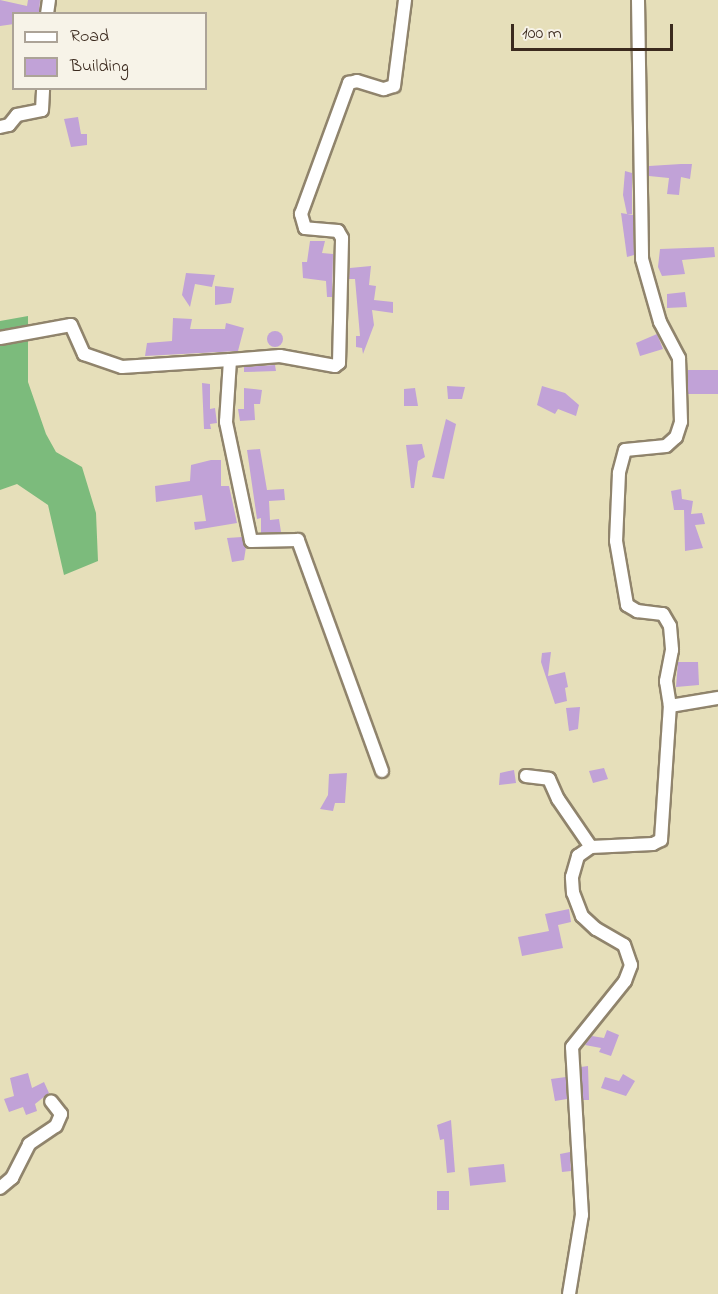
<!DOCTYPE html>
<style>
body{margin:0}
#map{position:relative;width:718px;height:1294px;overflow:hidden;background:#e6dfba;font-family:"Indie Flower",sans-serif}
div>[style]{position:absolute}
.forest>*{inset:0;background:#7cbb7c}
.building>*{inset:0;background:#c1a2d7;transform-origin:0 0}
.round{border-radius:50%}
.roads{filter:drop-shadow(2px 0 #90846c) drop-shadow(-2px 0 #90846c) drop-shadow(0 2px #90846c) drop-shadow(0 -2px #90846c)}
.minor>*{height:12px;margin:-6px;padding:0 6px;transform-origin:6px;border-radius:6px;background:#fff}
span{translate:-50% -50%;white-space:nowrap;text-align:center;line-height:1.15;-webkit-text-stroke:4.5px #f7f3e8;paint-order:stroke}
.legend{position:absolute;left:12px;top:12px;width:195px;height:78px;box-sizing:border-box;background:#f7f3e8;border:2px solid #aca397;margin:0;padding:8px 10px;list-style:none;font-size:18px;color:#3b2a1e}
.legend li{display:flex;align-items:center;gap:12px;height:30px}
.legend b{width:30px;border:2px solid #aca397}
.scale{position:absolute;left:511px;top:24px;width:162px;height:27px;box-sizing:border-box;border:3px solid #3b2a1e;border-top:0;padding-left:8px;font-size:18px;line-height:21px;white-space:nowrap;color:#3b2a1e;-webkit-text-stroke:4px #f7f3e8;paint-order:stroke}
</style>
<div id="map">
<div class="forest">
<i style="clip-path:polygon(28px 316px,28px 382px,46px 434px,56px 452px,82px 467px,96px 513px,98px 561px,64px 575px,48px 505px,17px 484px,0 490px,0 321px)"></i>
</div>
<div class="building">
<i style="clip-path:polygon(0 0,27px 6px,28px 0,40px 0,39px 14px,14px 14px,14px 24px,0 26px)"></i>
<i style="clip-path:polygon(78px 117px,81px 134px,87px 134px,87px 145px,71px 147px,64px 119px)"></i>
<i style="clip-path:polygon(681px 164px,692px 164px,690px 179px,681px 177px,679px 195px,667px 194px,669px 178px,649px 176px,649px 166px)"></i>
<i style="clip-path:polygon(625px 171px,632px 173px,632px 214px,627px 214px,623px 195px)"></i>
<i style="clip-path:polygon(621px 213px,633px 215px,634px 255px,627px 257px)"></i>
<i style="clip-path:polygon(310px 241px,325px 241px,322px 253px,333px 254px,332px 297px,327px 297px,326px 281px,303px 278px,302px 262px,307px 262px)"></i>
<i style="clip-path:polygon(714px 247px,715px 257px,682px 260px,685px 274px,662px 276px,658px 267px,660px 249px)"></i>
<i style="clip-path:polygon(371px 266px,369px 285px,376px 286px,374px 300px,393px 302px,393px 313px,372px 310px,374px 325px,363px 354px,362px 348px,356px 347px,356px 336px,360px 336px,355px 279px,349px 279px,350px 268px)"></i>
<i style="clip-path:polygon(186px 273px,215px 275px,212px 287px,195px 284px,190px 307px,182px 295px)"></i>
<i style="clip-path:polygon(215px 286px,234px 288px,231px 303px,215px 305px)"></i>
<i style="clip-path:polygon(685px 292px,687px 307px,667px 308px,667px 294px)"></i>
<i style="clip-path:polygon(173px 318px,192px 319px,190px 329px,225px 329px,226px 323px,244px 328px,238px 351px,145px 356px,147px 343px,172px 341px)"></i>
<i class="round" style="left:267px;top:331px;width:16px;height:16px"></i>
<i style="clip-path:polygon(657px 334px,663px 349px,640px 356px,636px 343px)"></i>
<i style="clip-path:polygon(275px 365px,276px 371px,244px 372px,244px 367px)"></i>
<i style="left:718px;top:370px;width:24px;height:30px;rotate:90deg"></i>
<i style="clip-path:polygon(202px 383px,210px 384px,210px 409px,215px 408px,217px 423px,210px 424px,211px 429px,204px 429px)"></i>
<i style="clip-path:polygon(447px 386px,465px 387px,462px 399px,448px 399px)"></i>
<i style="clip-path:polygon(542px 386px,565px 393px,579px 405px,576px 416px,558px 409px,555px 414px,537px 405px)"></i>
<i style="clip-path:polygon(244px 388px,262px 390px,260px 404px,254px 404px,255px 420px,240px 421px,238px 409px,244px 409px)"></i>
<i style="clip-path:polygon(415px 388px,418px 406px,404px 406px,404px 389px)"></i>
<i style="clip-path:polygon(446px 419px,456px 424px,444px 479px,432px 477px)"></i>
<i style="clip-path:polygon(422px 444px,425px 457px,418px 461px,414px 488px,411px 488px,406px 445px)"></i>
<i style="clip-path:polygon(260px 449px,267px 490px,284px 489px,285px 500px,269px 501px,270px 520px,279px 519px,281px 532px,261px 533px,261px 518px,257px 519px,247px 450px)"></i>
<i style="clip-path:polygon(211px 460px,221px 460px,221px 486px,229px 486px,237px 523px,195px 530px,194px 522px,206px 521px,202px 495px,156px 502px,155px 486px,190px 481px,191px 465px)"></i>
<i style="clip-path:polygon(681px 489px,682px 499px,693px 501px,691px 514px,702px 513px,705px 524px,695px 525px,703px 548px,685px 551px,684px 510px,674px 510px,671px 491px)"></i>
<i style="clip-path:polygon(242px 537px,246px 547px,244px 560px,232px 562px,227px 538px)"></i>
<i style="clip-path:polygon(551px 652px,548px 676px,565px 672px,568px 687px,565px 688px,567px 701px,555px 704px,541px 662px,542px 653px)"></i>
<i style="clip-path:polygon(678px 662px,698px 662px,699px 685px,676px 687px)"></i>
<i style="clip-path:polygon(580px 707px,578px 729px,569px 731px,566px 708px)"></i>
<i style="clip-path:polygon(604px 768px,608px 779px,593px 783px,589px 771px)"></i>
<i style="clip-path:polygon(514px 770px,516px 783px,499px 785px,500px 773px)"></i>
<i style="clip-path:polygon(347px 773px,345px 803px,335px 803px,333px 811px,320px 809px,328px 795px,329px 774px)"></i>
<i style="clip-path:polygon(569px 909px,571px 922px,558px 925px,563px 948px,522px 956px,518px 937px,549px 931px,545px 914px)"></i>
<i style="clip-path:polygon(607px 1030px,619px 1035px,611px 1056px,599px 1052px,601px 1048px,585px 1045px,592px 1036px,604px 1038px)"></i>
<i style="clip-path:polygon(588px 1066px,589px 1100px,583px 1100px,581px 1067px)"></i>
<i style="clip-path:polygon(28px 1073px,32px 1088px,44px 1082px,49px 1093px,35px 1104px,37px 1111px,26px 1115px,23px 1107px,9px 1112px,4px 1099px,14px 1096px,10px 1078px)"></i>
<i style="clip-path:polygon(623px 1074px,635px 1081px,626px 1096px,601px 1088px,605px 1077px,619px 1081px)"></i>
<i style="clip-path:polygon(566px 1077px,567px 1099px,555px 1101px,551px 1079px)"></i>
<i style="clip-path:polygon(451px 1120px,455px 1172px,447px 1173px,444px 1139px,440px 1140px,437px 1125px)"></i>
<i style="clip-path:polygon(570px 1152px,571px 1171px,562px 1172px,560px 1154px)"></i>
<i style="left:504px;top:1164px;width:18px;height:36px;rotate:84deg"></i>
<i style="left:437px;top:1191px;width:12px;height:19px"></i>
</div>
<div class="roads">
<div class="minor">
<i style="left:638px;top:0;width:259px;rotate:89.1deg"></i>
<i style="left:642px;top:259px;width:66px;rotate:74.1deg"></i>
<i style="left:660px;top:322px;width:41px;rotate:62.2deg"></i>
<i style="left:679px;top:358px;width:64px;rotate:88.2deg"></i>
<i style="left:681px;top:422px;width:16px;rotate:108deg"></i>
<i style="left:676px;top:437px;width:13px;rotate:138deg"></i>
<i style="left:666px;top:446px;width:41px;rotate:174.4deg"></i>
<i style="left:625px;top:450px;width:24px;rotate:105deg"></i>
<i style="left:619px;top:473px;width:68px;rotate:92.5deg"></i>
<i style="left:616px;top:541px;width:65px;rotate:80.2deg"></i>
<i style="left:627px;top:605px;width:12px;rotate:31deg"></i>
<i style="left:637px;top:611px;width:26px;rotate:7deg"></i>
<i style="left:663px;top:614px;width:14px;rotate:60deg"></i>
<i style="left:670px;top:626px;width:24px;rotate:85deg"></i>
<i style="left:672px;top:650px;width:32px;rotate:101deg"></i>
<i style="left:666px;top:681px;width:25px;rotate:81deg"></i>
<i style="left:670px;top:706px;width:49px;rotate:-9.5deg"></i>
<i style="left:47px;top:14px;width:14px;rotate:-82deg"></i>
<i style="left:0;top:127px;width:9px;rotate:-13deg"></i>
<i style="left:9px;top:125px;width:13px;rotate:-51deg"></i>
<i style="left:17px;top:115px;width:25px;rotate:-11deg"></i>
<i style="left:42px;top:110px;width:22px;rotate:-87deg"></i>
<i style="left:0;top:338px;width:72px;rotate:-10.4deg"></i>
<i style="left:71px;top:325px;width:32px;rotate:66deg"></i>
<i style="left:84px;top:354px;width:40px;rotate:18.9deg"></i>
<i style="left:122px;top:367px;width:108px;rotate:-3.7deg"></i>
<i style="left:382px;top:771px;width:246px;rotate:-110deg"></i>
<i style="left:298px;top:540px;width:47px;rotate:178.8deg"></i>
<i style="left:251px;top:541px;width:122px;rotate:-101.9deg"></i>
<i style="left:226px;top:422px;width:62px;rotate:-86.3deg"></i>
<i style="left:230px;top:360px;width:50px;rotate:-4.6deg"></i>
<i style="left:280px;top:356px;width:56px;rotate:10.3deg"></i>
<i style="left:335px;top:366px;width:5px;rotate:-37deg"></i>
<i style="left:339px;top:363px;width:125px;rotate:-88.6deg"></i>
<i style="left:342px;top:238px;width:8px;rotate:-120deg"></i>
<i style="left:338px;top:231px;width:33px;rotate:-175deg"></i>
<i style="left:305px;top:228px;width:15px;rotate:-106deg"></i>
<i style="left:301px;top:214px;width:140px;rotate:-69.9deg"></i>
<i style="left:349px;top:83px;width:8px;rotate:-14deg"></i>
<i style="left:357px;top:81px;width:28px;rotate:17deg"></i>
<i style="left:384px;top:89px;width:10px;rotate:-17deg"></i>
<i style="left:394px;top:86px;width:87px;rotate:-82.7deg"></i>
<i style="left:526px;top:776px;width:23px;rotate:7deg"></i>
<i style="left:549px;top:779px;width:22px;rotate:66deg"></i>
<i style="left:558px;top:799px;width:58px;rotate:55.5deg"></i>
<i style="left:0;top:1188px;width:16px;rotate:-40deg"></i>
<i style="left:12px;top:1178px;width:38px;rotate:-63deg"></i>
<i style="left:29px;top:1144px;width:32px;rotate:-34deg"></i>
<i style="left:56px;top:1126px;width:13px;rotate:-67deg"></i>
<i style="left:61px;top:1114px;width:16px;rotate:-128deg"></i>
<i style="left:569px;top:1294px;width:80px;rotate:-80.7deg"></i>
<i style="left:582px;top:1215px;width:168px;rotate:-93.4deg"></i>
<i style="left:572px;top:1047px;width:85px;rotate:-51.2deg"></i>
<i style="left:625px;top:981px;width:17px;rotate:-69deg"></i>
<i style="left:631px;top:965px;width:21px;rotate:-109deg"></i>
<i style="left:624px;top:945px;width:32px;rotate:-150deg"></i>
<i style="left:596px;top:929px;width:19px;rotate:-137deg"></i>
<i style="left:582px;top:916px;width:25px;rotate:-111deg"></i>
<i style="left:573px;top:893px;width:16px;rotate:-94deg"></i>
<i style="left:572px;top:877px;width:22px;rotate:-74deg"></i>
<i style="left:578px;top:856px;width:16px;rotate:-35deg"></i>
<i style="left:591px;top:847px;width:62px;rotate:-2.8deg"></i>
<i style="left:653px;top:844px;width:9px;rotate:-27deg"></i>
<i style="left:661px;top:840px;width:134px;rotate:-86.2deg"></i>
</div>
</div>
<ul class="legend">
<li><b style="height:8px;background:#fff"></b>Road</li>
<li><b style="height:16px;background:#c1a2d7"></b>Building</li>
</ul>
<div class="scale">100 m</div>
</div>
